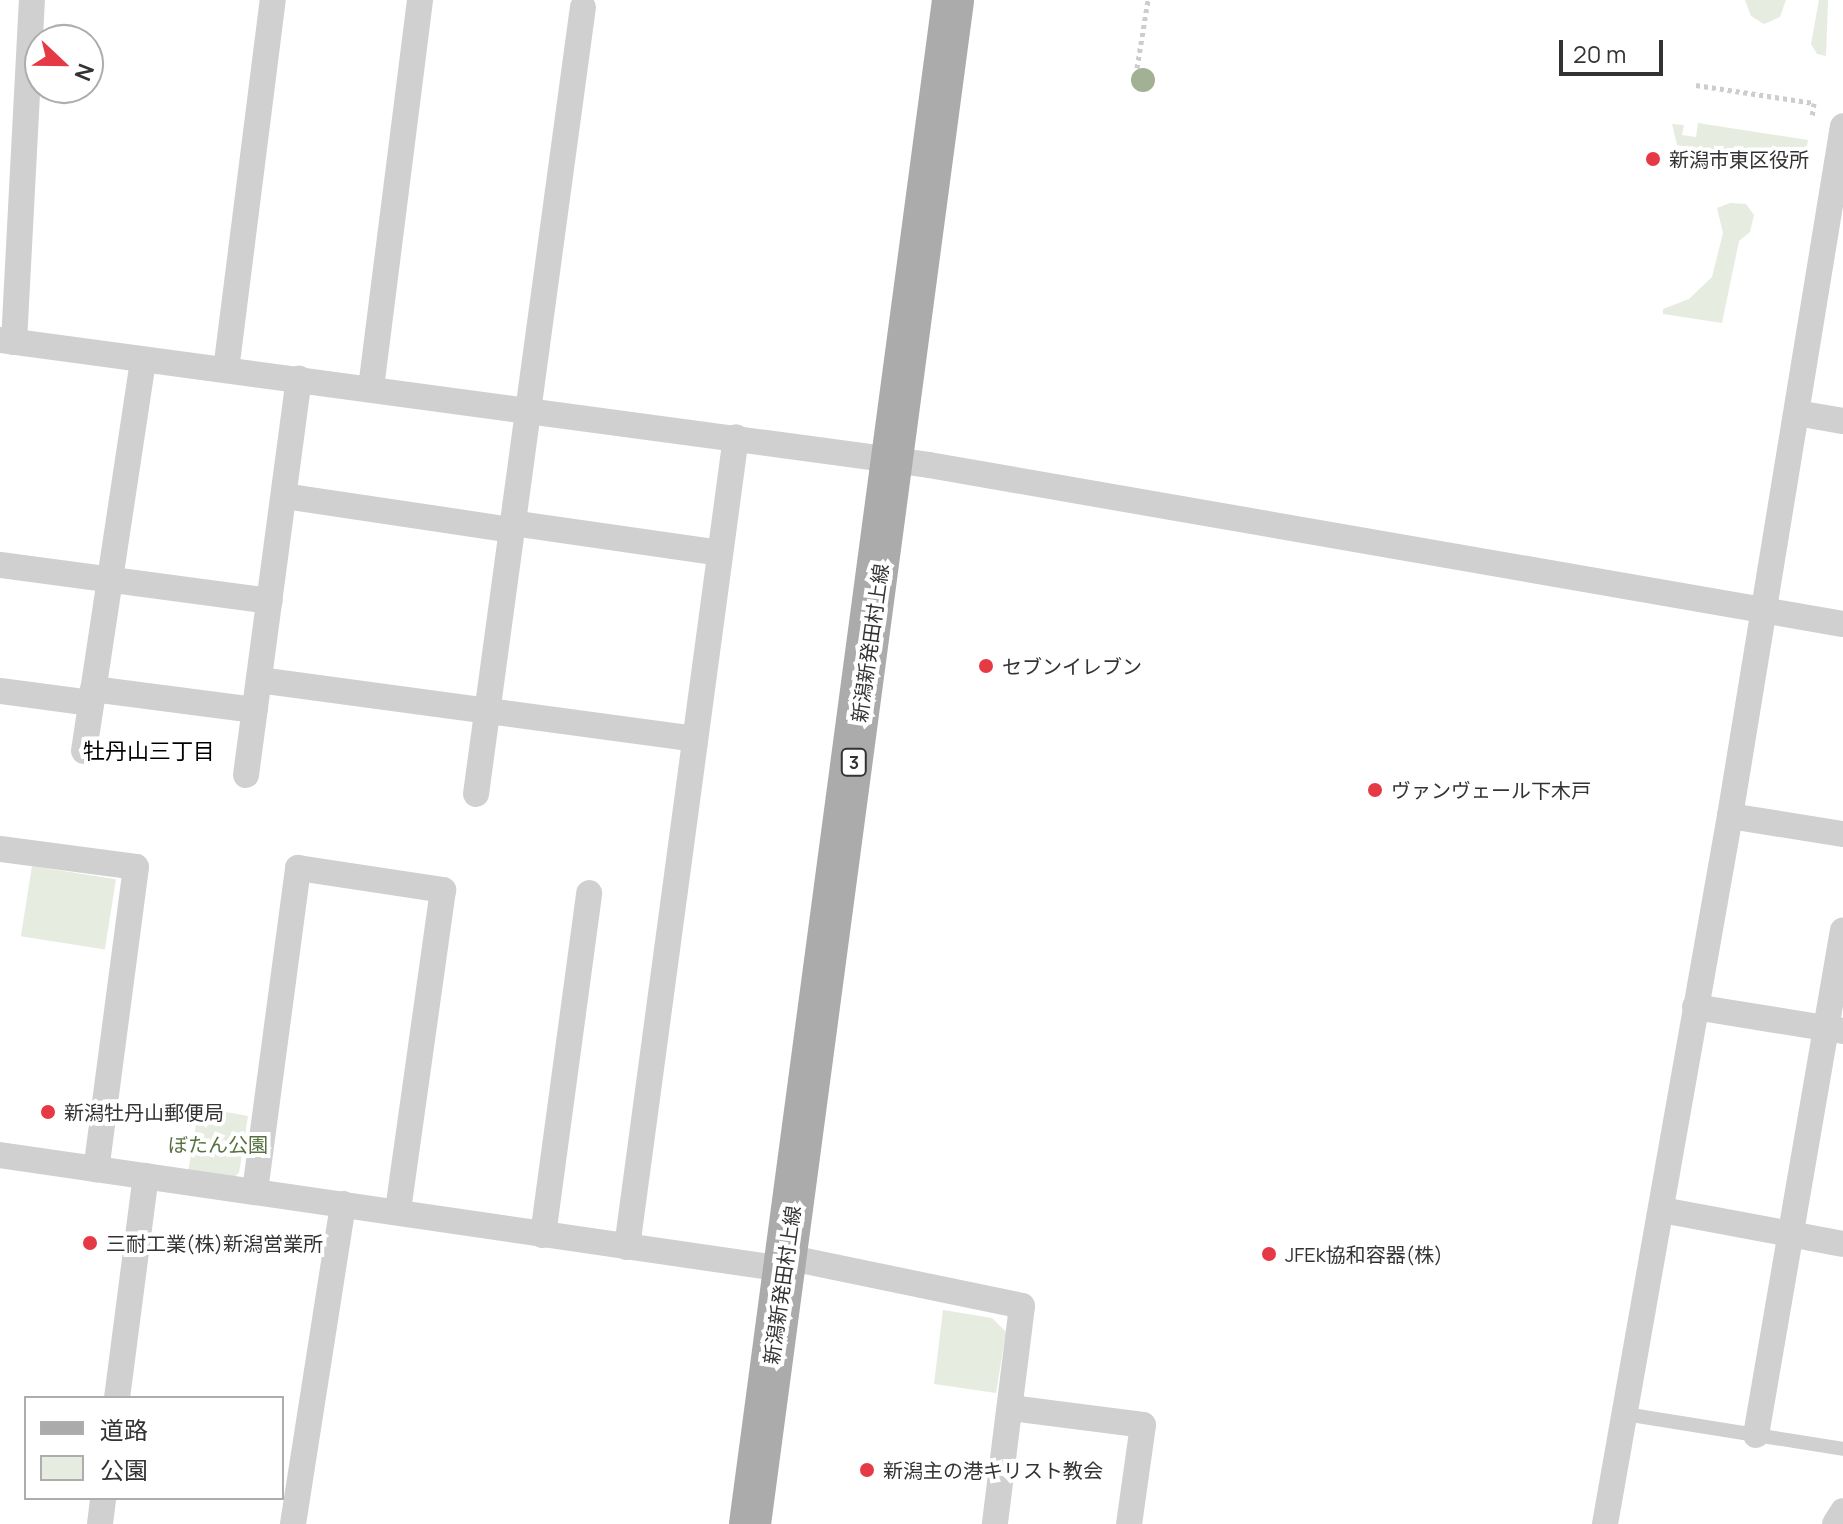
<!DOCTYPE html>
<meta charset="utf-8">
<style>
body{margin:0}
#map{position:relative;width:1843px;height:1524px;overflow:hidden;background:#fff;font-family:Manrope,"Noto Sans JP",sans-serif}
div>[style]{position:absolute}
.green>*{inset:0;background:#e6ecdf;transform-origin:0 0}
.path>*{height:5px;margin-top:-2.5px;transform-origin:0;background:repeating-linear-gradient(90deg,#cdcdcd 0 4px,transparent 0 8px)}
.service>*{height:14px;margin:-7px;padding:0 7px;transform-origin:7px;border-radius:7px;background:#d0d0d0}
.minor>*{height:26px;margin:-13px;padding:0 13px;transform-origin:13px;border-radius:13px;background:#d0d0d0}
.primary>*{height:42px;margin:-21px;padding:0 21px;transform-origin:21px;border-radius:21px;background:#ababab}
.trees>*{width:24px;height:24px;margin:-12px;border-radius:50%;background:#a2b095}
.dots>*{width:22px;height:22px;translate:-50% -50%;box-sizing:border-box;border:4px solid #fff;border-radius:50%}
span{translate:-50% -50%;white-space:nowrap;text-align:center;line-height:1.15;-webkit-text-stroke:8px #fff;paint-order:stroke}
.shield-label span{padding:2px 6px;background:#fff;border:2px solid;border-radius:6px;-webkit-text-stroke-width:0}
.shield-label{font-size:18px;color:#333;font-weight:700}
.poi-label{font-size:20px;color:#333}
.left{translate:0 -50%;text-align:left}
.street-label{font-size:20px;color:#333}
.park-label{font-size:20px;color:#56703f}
.neighbourhood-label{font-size:22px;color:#000}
.legend{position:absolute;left:24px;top:1396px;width:260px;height:104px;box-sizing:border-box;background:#fff;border:2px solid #adadad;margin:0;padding:10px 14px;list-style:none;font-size:24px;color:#333}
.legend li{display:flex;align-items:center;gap:16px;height:40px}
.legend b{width:40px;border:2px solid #adadad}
.north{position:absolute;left:24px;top:24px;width:80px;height:80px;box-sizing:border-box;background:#fff;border:2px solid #adadad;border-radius:50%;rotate:112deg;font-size:22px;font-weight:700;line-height:32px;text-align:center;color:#333}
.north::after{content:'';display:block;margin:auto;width:28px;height:36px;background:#e63946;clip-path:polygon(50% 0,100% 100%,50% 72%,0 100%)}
.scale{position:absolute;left:1559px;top:40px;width:104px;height:36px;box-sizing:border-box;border:4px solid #333;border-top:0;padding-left:10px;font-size:24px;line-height:28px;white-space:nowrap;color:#333;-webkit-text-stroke:6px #fff;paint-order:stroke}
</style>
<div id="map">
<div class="green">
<i style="clip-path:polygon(1745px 0,1786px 0,1780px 17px,1764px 24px,1751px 16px)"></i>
<i style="clip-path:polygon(1819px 0,1828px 0,1826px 56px,1817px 54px,1811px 44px)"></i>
<i style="clip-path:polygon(1698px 123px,1808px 140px,1804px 165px,1677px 145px,1672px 124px,1684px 125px,1682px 135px,1696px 137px)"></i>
<i style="clip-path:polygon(1730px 203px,1746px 204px,1754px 215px,1750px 232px,1739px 241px,1722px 323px,1663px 314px,1663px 309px,1689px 299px,1712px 277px,1723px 233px,1717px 208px)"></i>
<i style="left:32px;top:866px;width:85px;height:71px;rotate:9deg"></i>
<i style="clip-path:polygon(199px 1107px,248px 1116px,239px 1173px,231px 1180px,188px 1172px)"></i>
<i style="clip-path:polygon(943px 1310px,992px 1318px,1006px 1332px,996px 1393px,934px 1384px)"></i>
</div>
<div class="path">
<i style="left:1137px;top:68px;width:69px;rotate:-80.8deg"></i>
<i style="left:1696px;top:85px;width:119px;rotate:8.7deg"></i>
<i style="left:1814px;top:103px;width:14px;rotate:98deg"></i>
</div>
<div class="service">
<i style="left:1625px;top:1414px;width:221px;rotate:9.1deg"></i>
</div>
<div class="minor">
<i style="left:0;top:340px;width:937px;rotate:7.66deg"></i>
<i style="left:929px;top:465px;width:928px;rotate:9.87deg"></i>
<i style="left:14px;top:342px;width:342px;rotate:-87deg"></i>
<i style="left:226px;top:370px;width:373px;rotate:-82.8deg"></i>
<i style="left:371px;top:388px;width:391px;rotate:-82.8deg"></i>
<i style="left:1797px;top:413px;width:47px;rotate:9.9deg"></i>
<i style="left:284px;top:496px;width:230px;rotate:8.5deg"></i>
<i style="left:512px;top:523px;width:210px;rotate:8.2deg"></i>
<i style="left:0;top:565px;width:272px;rotate:7.6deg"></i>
<i style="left:259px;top:680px;width:440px;rotate:7.7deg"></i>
<i style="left:93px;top:689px;width:163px;rotate:7.4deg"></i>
<i style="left:0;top:691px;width:92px;rotate:7.5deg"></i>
<i style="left:84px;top:751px;width:395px;rotate:-81.4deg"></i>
<i style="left:246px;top:775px;width:400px;rotate:-82.4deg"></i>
<i style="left:476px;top:794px;width:794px;rotate:-82.26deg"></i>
<i style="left:1730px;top:816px;width:114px;rotate:9.1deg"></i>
<i style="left:0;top:849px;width:137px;rotate:7.5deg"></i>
<i style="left:136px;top:867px;width:305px;rotate:97.5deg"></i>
<i style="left:1695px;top:1007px;width:150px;rotate:9.2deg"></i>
<i style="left:0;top:1155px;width:791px;rotate:8.28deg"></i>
<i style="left:255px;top:1191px;width:326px;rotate:-82.4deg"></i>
<i style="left:298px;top:868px;width:147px;rotate:8.6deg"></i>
<i style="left:443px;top:890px;width:325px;rotate:98deg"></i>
<i style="left:1662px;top:1210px;width:184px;rotate:10.6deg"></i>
<i style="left:543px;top:1235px;width:345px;rotate:-82.3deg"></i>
<i style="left:627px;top:1247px;width:817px;rotate:-82.34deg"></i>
<i style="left:786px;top:1257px;width:241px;rotate:11.7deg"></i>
<i style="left:1022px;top:1306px;width:220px;rotate:97.1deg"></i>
<i style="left:117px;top:1398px;width:224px;rotate:-82.6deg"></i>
<i style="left:1011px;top:1408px;width:133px;rotate:7.3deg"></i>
<i style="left:1143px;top:1425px;width:100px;rotate:98deg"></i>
<i style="left:1756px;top:1435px;width:512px;rotate:-80.23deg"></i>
<i style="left:100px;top:1524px;width:26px;rotate:-83deg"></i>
<i style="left:293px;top:1524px;width:324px;rotate:-81.1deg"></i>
<i style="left:1605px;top:1524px;width:719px;rotate:-79.99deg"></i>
<i style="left:1730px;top:816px;width:699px;rotate:-80.7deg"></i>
<i style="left:1835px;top:1524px;width:15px;rotate:-58deg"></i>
</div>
<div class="primary">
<i style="left:750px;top:1524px;width:1537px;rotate:-82.41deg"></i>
</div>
<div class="trees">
<i style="left:1143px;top:80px"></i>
</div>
<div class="dots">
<i style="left:1653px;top:159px;background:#e63946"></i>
<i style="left:986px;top:666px;background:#e63946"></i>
<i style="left:1375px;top:790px;background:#e63946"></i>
<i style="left:48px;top:1112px;background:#e63946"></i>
<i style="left:90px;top:1243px;background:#e63946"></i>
<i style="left:1269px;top:1254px;background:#e63946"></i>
<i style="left:867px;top:1470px;background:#e63946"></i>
</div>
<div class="shield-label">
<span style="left:854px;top:762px">3</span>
</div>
<div class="poi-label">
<span class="left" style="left:1669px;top:159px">新潟市東区役所</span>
<span class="left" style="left:1002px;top:666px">セブンイレブン</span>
<span class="left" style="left:1391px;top:790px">ヴァンヴェール下木戸</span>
<span class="left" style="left:64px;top:1112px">新潟牡丹山郵便局</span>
<span class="left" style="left:106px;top:1243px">三耐工業(株)新潟営業所</span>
<span class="left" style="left:1285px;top:1254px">JFEk協和容器(株)</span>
<span class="left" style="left:883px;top:1470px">新潟主の港キリスト教会</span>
</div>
<div class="street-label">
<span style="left:870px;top:643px;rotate:-82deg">新潟新発田村上線</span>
<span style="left:782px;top:1285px;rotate:-82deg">新潟新発田村上線</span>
</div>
<div class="park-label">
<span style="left:218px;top:1144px">ぼたん公園</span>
</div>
<div class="neighbourhood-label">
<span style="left:149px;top:752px">牡丹山三丁目</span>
</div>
<ul class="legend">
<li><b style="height:10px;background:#ababab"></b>道路</li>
<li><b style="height:22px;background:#e6ecdf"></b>公園</li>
</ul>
<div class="north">N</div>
<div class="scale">20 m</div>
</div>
